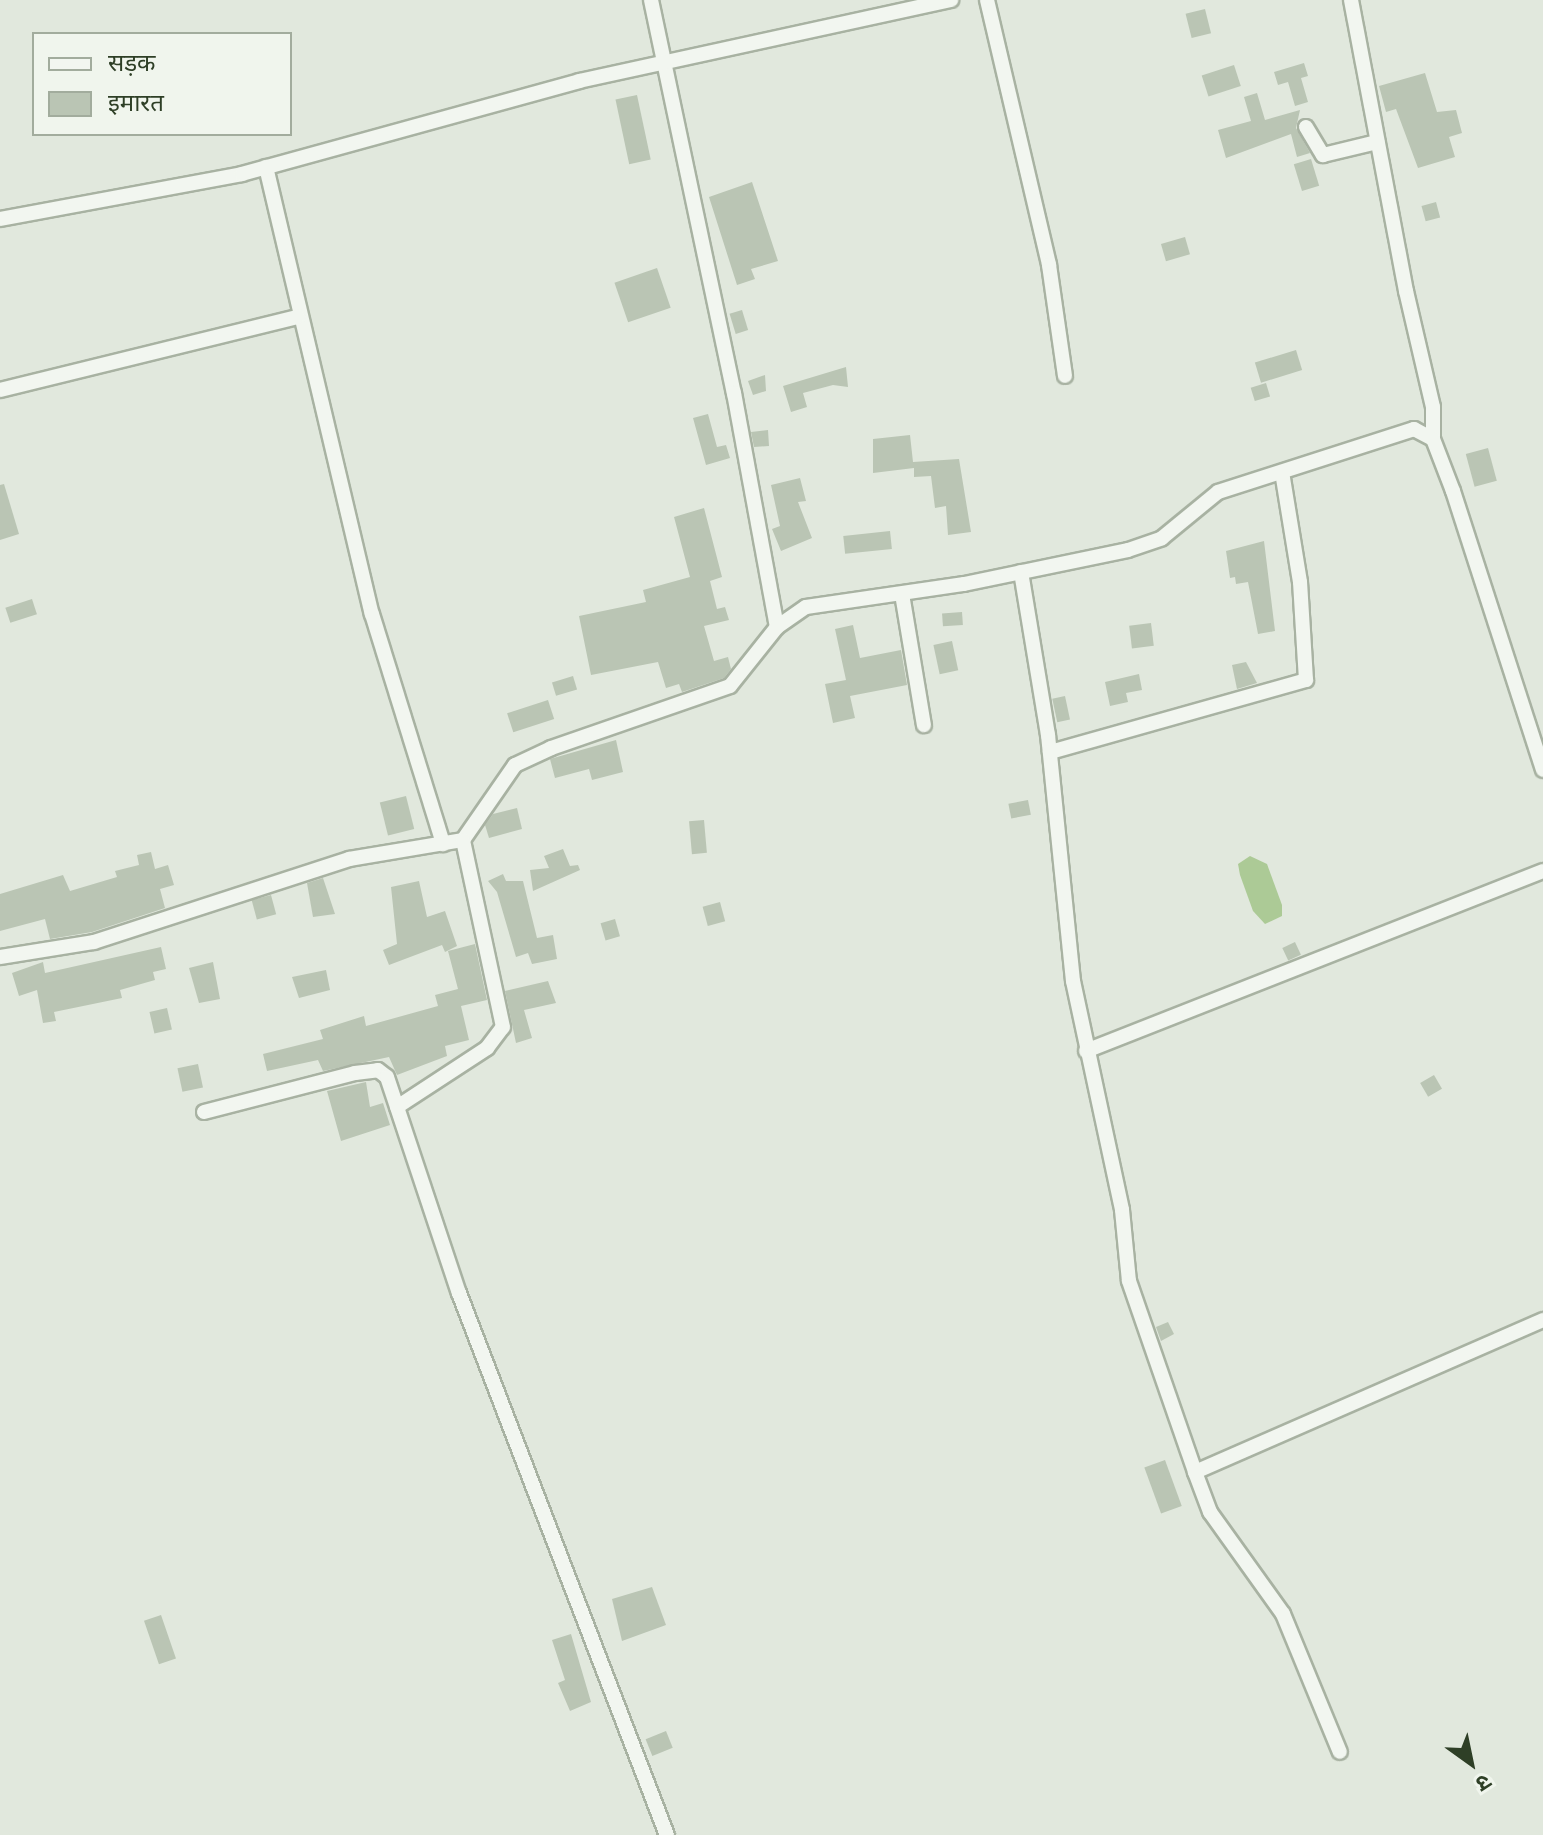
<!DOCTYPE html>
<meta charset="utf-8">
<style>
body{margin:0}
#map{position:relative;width:1543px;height:1835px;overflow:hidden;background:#e1e8dd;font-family:Lato,"Noto Sans Devanagari",sans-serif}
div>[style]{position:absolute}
.water>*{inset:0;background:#acca96}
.building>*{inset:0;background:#bac5b4;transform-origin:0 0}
.roads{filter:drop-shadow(2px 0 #a8b2a2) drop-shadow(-2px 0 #a8b2a2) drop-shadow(0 2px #a8b2a2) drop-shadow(0 -2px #a8b2a2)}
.street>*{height:14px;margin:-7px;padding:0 7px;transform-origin:7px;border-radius:7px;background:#f2f6f0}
span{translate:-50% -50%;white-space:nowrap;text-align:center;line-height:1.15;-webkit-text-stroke:6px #f0f5ed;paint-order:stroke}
.legend{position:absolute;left:32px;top:32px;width:260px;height:104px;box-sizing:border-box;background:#f0f5ed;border:2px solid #a2ac9d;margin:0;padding:10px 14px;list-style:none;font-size:24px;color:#2e3f26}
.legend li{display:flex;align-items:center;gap:16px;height:40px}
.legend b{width:40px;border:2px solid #a2ac9d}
.north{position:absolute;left:1431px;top:1723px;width:80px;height:80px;-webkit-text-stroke:6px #f0f5ed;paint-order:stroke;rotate:147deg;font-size:22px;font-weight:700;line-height:32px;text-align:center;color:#2e3f26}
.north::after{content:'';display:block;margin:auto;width:28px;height:36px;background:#2e3f26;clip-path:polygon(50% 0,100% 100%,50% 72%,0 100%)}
</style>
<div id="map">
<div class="water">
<i style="clip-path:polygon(1250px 856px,1267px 864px,1282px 905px,1282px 916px,1265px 924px,1253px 911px,1240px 875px,1238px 864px)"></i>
</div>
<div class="building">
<i style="left:1205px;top:9px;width:25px;height:20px;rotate:76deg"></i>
<i style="clip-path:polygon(1304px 63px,1308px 76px,1301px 78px,1308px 102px,1295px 106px,1288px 82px,1278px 85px,1274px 72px)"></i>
<i style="left:1234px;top:65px;width:22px;height:34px;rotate:72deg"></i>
<i style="clip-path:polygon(1425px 73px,1437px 112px,1456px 110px,1462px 133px,1449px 137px,1455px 157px,1418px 168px,1396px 109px,1386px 112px,1379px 86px)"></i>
<i style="clip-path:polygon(1257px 93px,1265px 120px,1300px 110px,1296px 128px,1310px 153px,1297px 157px,1291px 134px,1226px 158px,1218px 130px,1251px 121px,1244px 97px)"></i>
<i style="left:637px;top:95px;width:66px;height:22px;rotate:78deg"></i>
<i style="left:1311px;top:159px;width:28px;height:18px;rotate:73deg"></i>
<i style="clip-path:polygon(752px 182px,778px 261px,751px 269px,755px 279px,737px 285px,709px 197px)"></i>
<i style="left:1436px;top:202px;width:16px;height:15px;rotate:75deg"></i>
<i style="left:1185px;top:237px;width:18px;height:25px;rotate:74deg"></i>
<i style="left:657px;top:268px;width:42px;height:45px;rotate:71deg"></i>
<i style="left:742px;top:310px;width:21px;height:13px;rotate:73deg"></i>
<i style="left:1296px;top:350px;width:21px;height:43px;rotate:73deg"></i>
<i style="clip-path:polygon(846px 367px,848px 387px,833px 385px,803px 393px,807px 407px,791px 412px,783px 386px)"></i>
<i style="clip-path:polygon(765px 375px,766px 391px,753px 395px,748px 381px)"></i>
<i style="left:1266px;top:383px;width:14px;height:16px;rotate:73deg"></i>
<i style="clip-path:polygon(708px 414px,717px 447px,726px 445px,730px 458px,706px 465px,693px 418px)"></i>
<i style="clip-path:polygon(768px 430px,769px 446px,754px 447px,751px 432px)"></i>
<i style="clip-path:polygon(910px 435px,913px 462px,959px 459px,971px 532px,948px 535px,946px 506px,935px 508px,931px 476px,914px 477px,914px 468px,873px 473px,873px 439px)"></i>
<i style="left:1488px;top:448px;width:34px;height:23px;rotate:75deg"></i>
<i style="clip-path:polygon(800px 478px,806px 501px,798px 502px,812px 538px,781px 551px,772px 529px,780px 526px,771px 485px)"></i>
<i style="clip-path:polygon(4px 484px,19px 534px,0 540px,0 485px)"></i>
<i style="clip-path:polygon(704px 508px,722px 577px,710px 581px,717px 609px,725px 607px,729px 620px,704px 626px,714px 661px,728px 657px,731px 669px,724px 678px,682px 692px,679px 684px,666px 688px,658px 662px,591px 675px,579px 616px,646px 602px,643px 590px,690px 577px,674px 517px)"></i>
<i style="left:890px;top:531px;width:18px;height:47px;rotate:84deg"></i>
<i style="clip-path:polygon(1264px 541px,1275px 631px,1258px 634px,1248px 582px,1236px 584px,1235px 577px,1230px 578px,1226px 551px)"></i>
<i style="left:32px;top:599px;width:16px;height:28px;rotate:72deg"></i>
<i style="left:962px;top:612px;width:13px;height:20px;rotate:86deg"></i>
<i style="left:1151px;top:623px;width:23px;height:22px;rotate:83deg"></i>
<i style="clip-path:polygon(853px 625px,860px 658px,901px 650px,907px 685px,850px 696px,855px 718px,833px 723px,825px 684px,846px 680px,835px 629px)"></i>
<i style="left:952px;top:641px;width:30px;height:19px;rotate:78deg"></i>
<i style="clip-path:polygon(1246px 662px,1257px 683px,1237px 689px,1232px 665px)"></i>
<i style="clip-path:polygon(1139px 674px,1142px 690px,1126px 693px,1128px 702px,1110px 706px,1105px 682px)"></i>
<i style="left:573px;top:676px;width:14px;height:22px;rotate:73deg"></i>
<i style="left:1065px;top:696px;width:24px;height:13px;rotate:78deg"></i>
<i style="left:548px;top:700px;width:20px;height:43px;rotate:72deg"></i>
<i style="clip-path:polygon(616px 740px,623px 772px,592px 780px,589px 769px,555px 778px,550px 759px)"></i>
<i style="left:406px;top:796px;width:34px;height:27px;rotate:76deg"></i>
<i style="left:1028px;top:800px;width:15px;height:20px;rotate:79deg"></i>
<i style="clip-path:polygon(517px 808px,522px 829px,489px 838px,485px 825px,493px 814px)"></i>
<i style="left:704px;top:820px;width:33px;height:15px;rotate:85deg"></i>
<i style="clip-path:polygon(563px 849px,570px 866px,578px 865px,580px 870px,533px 891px,530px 870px,549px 868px,544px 856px)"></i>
<i style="clip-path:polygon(151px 852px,155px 869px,168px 865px,174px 885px,160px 889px,165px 908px,92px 932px,50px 939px,45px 919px,0 931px,0 894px,63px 875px,70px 891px,117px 877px,115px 871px,139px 865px,137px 855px)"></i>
<i style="clip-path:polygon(503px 874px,506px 881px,523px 881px,537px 938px,553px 935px,557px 959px,532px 964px,528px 953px,516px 957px,497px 892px,488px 881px)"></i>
<i style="clip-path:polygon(323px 878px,335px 914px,313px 917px,307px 883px)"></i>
<i style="clip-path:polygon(419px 881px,427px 917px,445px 911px,457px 946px,445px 952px,442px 945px,389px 965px,383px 950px,397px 944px,391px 887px)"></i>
<i style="left:271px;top:895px;width:20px;height:20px;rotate:75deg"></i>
<i style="left:720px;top:902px;width:20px;height:18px;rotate:75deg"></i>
<i style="left:615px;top:919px;width:18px;height:15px;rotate:74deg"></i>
<i style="left:1295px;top:942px;width:14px;height:14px;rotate:65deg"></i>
<i style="clip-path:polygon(475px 944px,487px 1000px,461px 1006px,469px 1040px,445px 1046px,447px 1056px,397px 1075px,389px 1057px,323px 1071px,318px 1060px,267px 1071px,263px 1054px,323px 1039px,320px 1030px,364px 1016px,366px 1026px,438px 1006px,435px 995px,458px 989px,448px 951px)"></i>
<i style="clip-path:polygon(161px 947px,166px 969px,153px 972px,155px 980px,120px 990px,122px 998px,54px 1012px,56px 1021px,43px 1023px,37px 990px,19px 996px,12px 973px,43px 962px,45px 973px)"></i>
<i style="clip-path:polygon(213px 962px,220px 999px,199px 1003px,189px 968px)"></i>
<i style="clip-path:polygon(326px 970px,330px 990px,299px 998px,292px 977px)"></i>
<i style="clip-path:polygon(548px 981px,556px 1003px,524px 1010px,532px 1038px,516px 1043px,505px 991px)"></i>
<i style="left:167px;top:1008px;width:22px;height:18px;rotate:77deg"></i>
<i style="left:198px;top:1064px;width:24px;height:21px;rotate:78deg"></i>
<i style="left:1434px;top:1075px;width:16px;height:16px;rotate:60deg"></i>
<i style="clip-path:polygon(366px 1082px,370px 1107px,383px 1103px,390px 1125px,341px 1141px,327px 1091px)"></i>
<i style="clip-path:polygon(1168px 1322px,1174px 1334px,1161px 1341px,1156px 1327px)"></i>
<i style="left:1165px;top:1460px;width:49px;height:22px;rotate:70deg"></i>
<i style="clip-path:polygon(652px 1587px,666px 1625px,622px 1641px,612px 1599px)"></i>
<i style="left:161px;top:1615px;width:46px;height:18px;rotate:71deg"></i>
<i style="clip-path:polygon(571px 1634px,591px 1702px,570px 1711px,558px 1683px,565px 1680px,552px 1640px)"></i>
<i style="left:666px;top:1731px;width:18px;height:22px;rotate:68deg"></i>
</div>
<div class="roads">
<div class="street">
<i style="left:651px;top:0;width:402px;rotate:78.1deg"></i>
<i style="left:734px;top:393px;width:238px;rotate:79.6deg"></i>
<i style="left:987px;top:0;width:272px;rotate:76.8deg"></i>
<i style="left:1049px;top:265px;width:112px;rotate:81.8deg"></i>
<i style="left:1351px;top:0;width:296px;rotate:79.3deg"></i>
<i style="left:1406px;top:291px;width:119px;rotate:76.9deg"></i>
<i style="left:1433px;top:407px;width:32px;rotate:90deg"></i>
<i style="left:1306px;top:127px;width:33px;rotate:59deg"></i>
<i style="left:1323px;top:155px;width:56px;rotate:-13.5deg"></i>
<i style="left:266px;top:167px;width:459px;rotate:76.7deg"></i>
<i style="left:372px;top:614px;width:241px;rotate:72.8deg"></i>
<i style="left:0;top:219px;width:246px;rotate:-10.5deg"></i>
<i style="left:242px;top:174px;width:350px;rotate:-15.4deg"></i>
<i style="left:579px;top:81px;width:381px;rotate:-12.3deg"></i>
<i style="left:0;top:390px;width:307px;rotate:-13.8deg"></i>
<i style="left:1021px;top:572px;width:165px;rotate:80.6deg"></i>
<i style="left:1048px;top:735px;width:247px;rotate:84.2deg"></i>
<i style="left:1073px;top:981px;width:234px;rotate:77.9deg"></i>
<i style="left:1122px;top:1210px;width:71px;rotate:84.4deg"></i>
<i style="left:1129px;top:1281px;width:202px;rotate:70.9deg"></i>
<i style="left:1195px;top:1472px;width:380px;rotate:-23.6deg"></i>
<i style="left:902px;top:594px;width:133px;rotate:80.5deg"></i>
<i style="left:1050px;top:752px;width:266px;rotate:-15.7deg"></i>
<i style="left:1306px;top:680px;width:98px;rotate:-93.5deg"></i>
<i style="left:1300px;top:582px;width:111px;rotate:-99.3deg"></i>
<i style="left:0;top:957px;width:95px;rotate:-9.1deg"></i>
<i style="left:94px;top:942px;width:268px;rotate:-18deg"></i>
<i style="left:349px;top:859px;width:116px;rotate:-9.5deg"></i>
<i style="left:463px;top:840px;width:91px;rotate:-55.3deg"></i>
<i style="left:515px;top:765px;width:40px;rotate:-25deg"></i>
<i style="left:551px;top:748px;width:189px;rotate:-19.1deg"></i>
<i style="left:730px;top:686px;width:75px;rotate:-51.5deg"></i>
<i style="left:777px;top:627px;width:35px;rotate:-35deg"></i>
<i style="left:806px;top:607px;width:160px;rotate:-8.3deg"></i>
<i style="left:964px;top:584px;width:167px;rotate:-11.7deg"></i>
<i style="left:1128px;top:550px;width:36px;rotate:-19deg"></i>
<i style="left:1162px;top:538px;width:72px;rotate:-39.4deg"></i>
<i style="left:1218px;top:492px;width:206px;rotate:-17.8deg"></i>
<i style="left:1414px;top:429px;width:21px;rotate:28deg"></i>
<i style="left:1433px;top:439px;width:56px;rotate:69deg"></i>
<i style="left:1453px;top:491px;width:293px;rotate:72.1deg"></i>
<i style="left:1086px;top:1051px;width:491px;rotate:-21.5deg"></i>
<i style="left:397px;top:1107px;width:108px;rotate:-33.2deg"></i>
<i style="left:487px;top:1048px;width:26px;rotate:-53deg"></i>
<i style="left:503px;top:1027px;width:191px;rotate:-102.1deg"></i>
<i style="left:204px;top:1112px;width:156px;rotate:-14.5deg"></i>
<i style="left:355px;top:1073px;width:23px;rotate:-7deg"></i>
<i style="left:378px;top:1070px;width:11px;rotate:38deg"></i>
<i style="left:387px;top:1077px;width:228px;rotate:71.6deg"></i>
<i style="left:459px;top:1293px;width:581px;rotate:69.01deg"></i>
<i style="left:1195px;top:1472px;width:43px;rotate:69.4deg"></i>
<i style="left:1210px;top:1512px;width:125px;rotate:54.4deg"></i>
<i style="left:1283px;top:1614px;width:149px;rotate:67.6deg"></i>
</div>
</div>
<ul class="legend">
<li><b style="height:10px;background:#f2f6f0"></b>सड़क</li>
<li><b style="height:22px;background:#bac5b4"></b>इमारत</li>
</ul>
<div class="north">उ</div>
</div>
